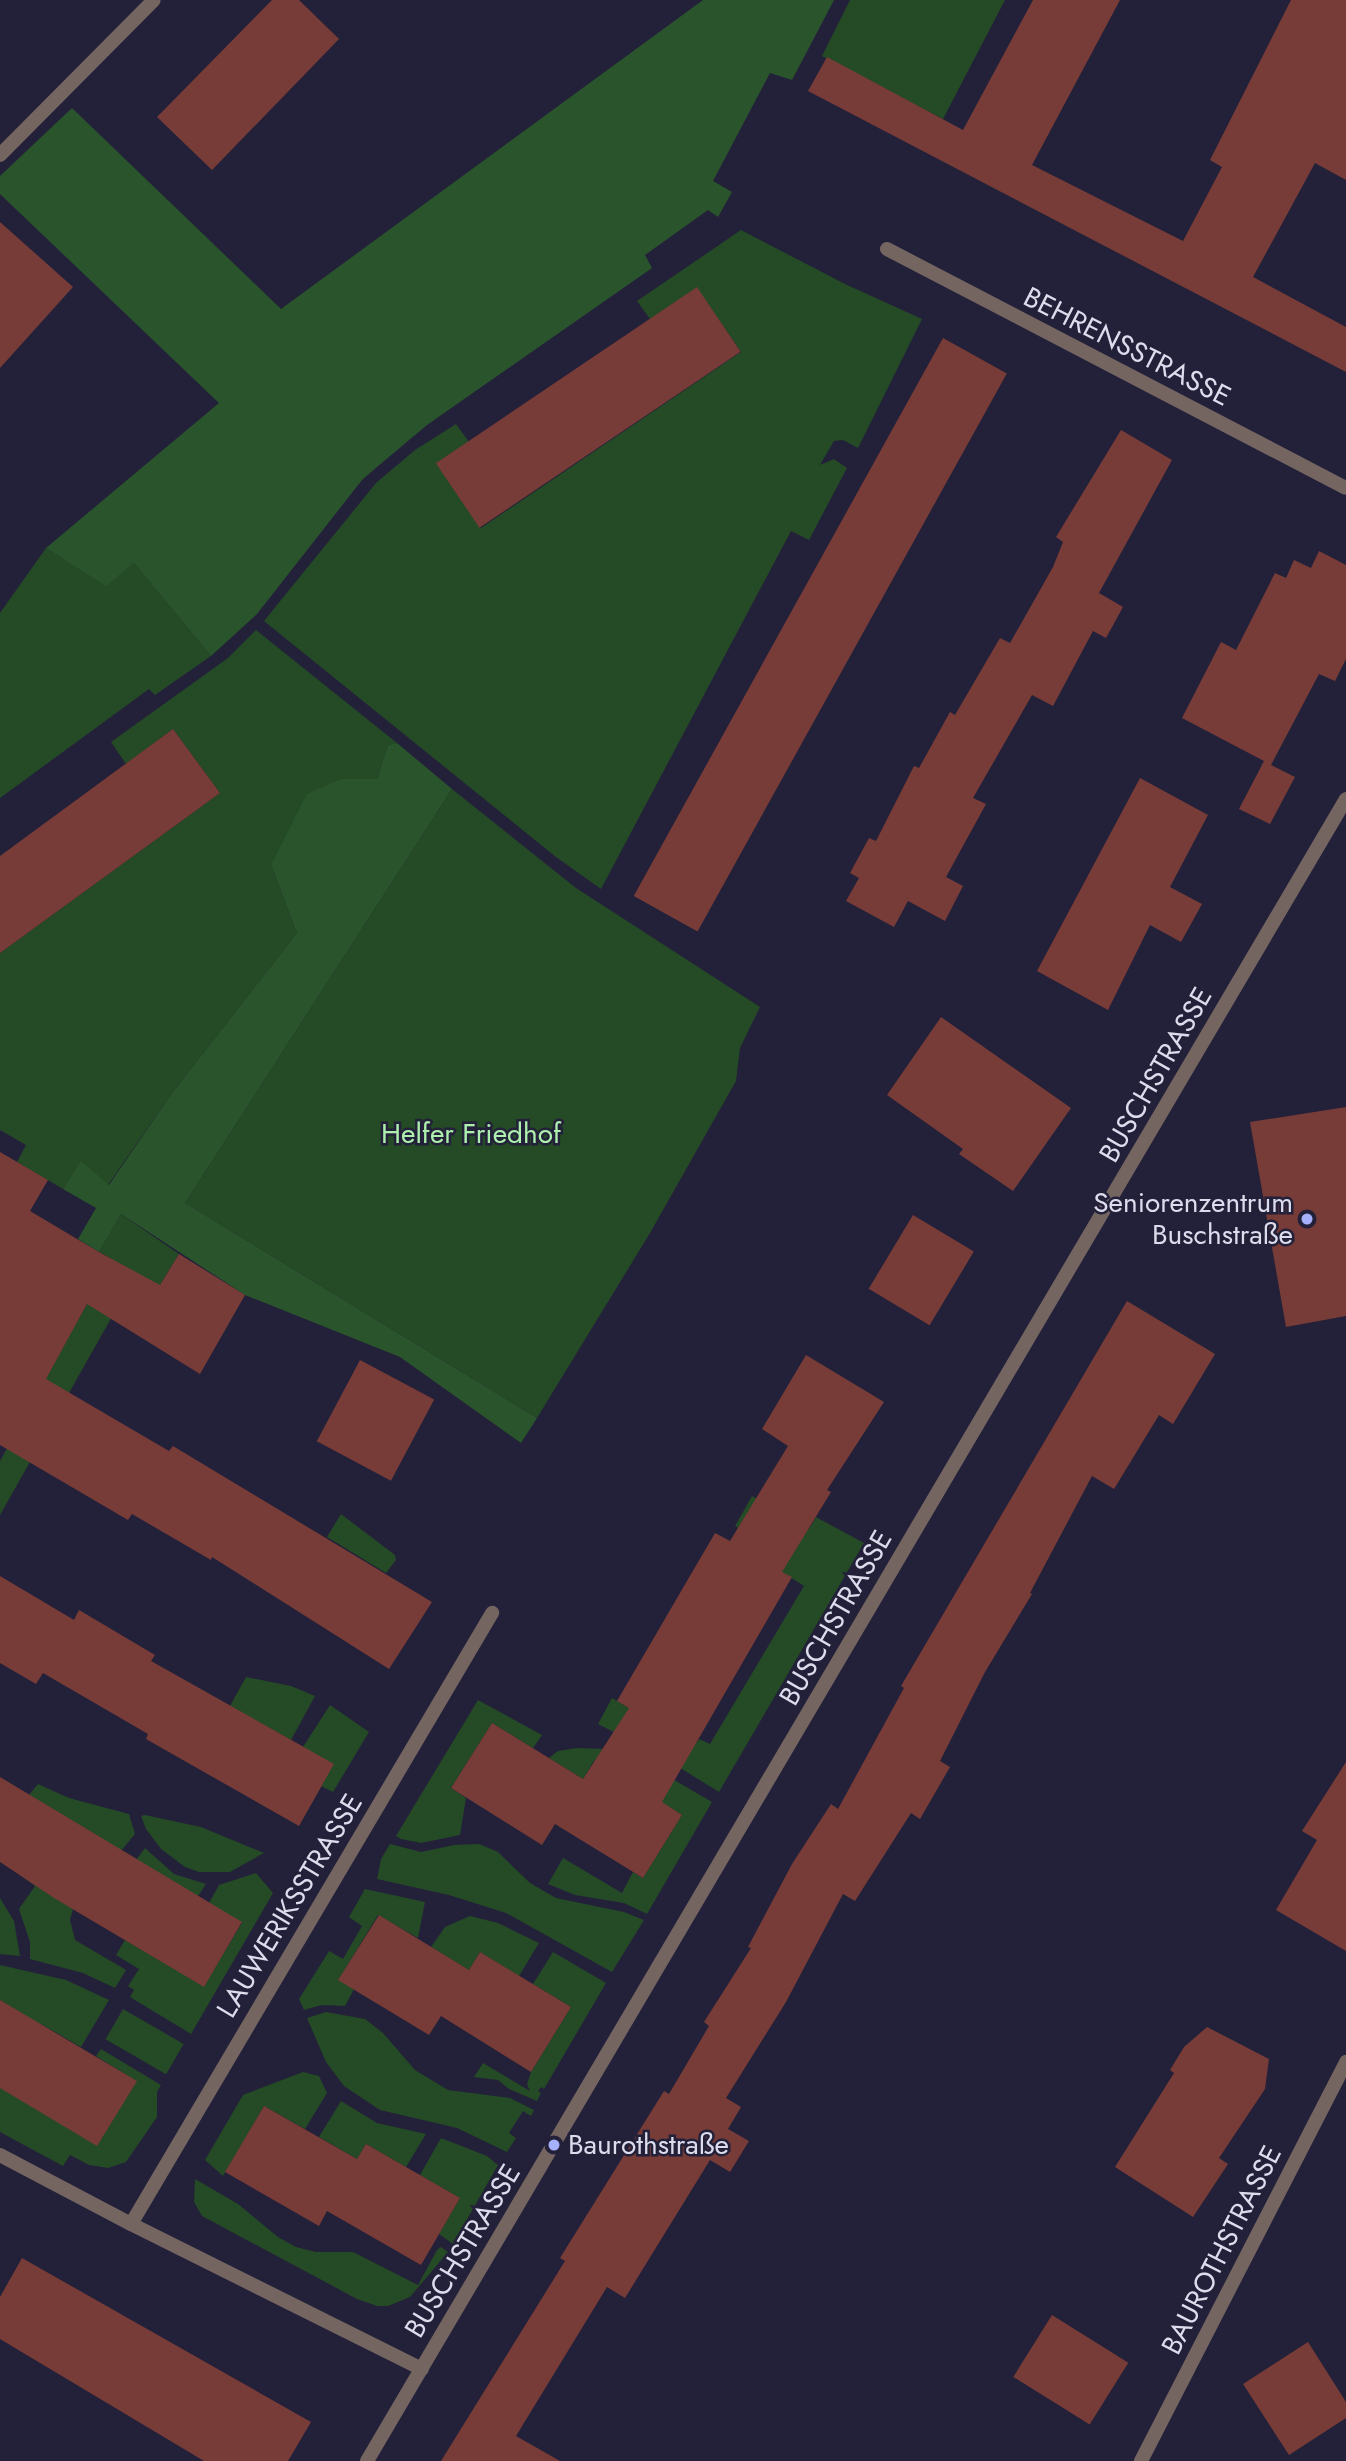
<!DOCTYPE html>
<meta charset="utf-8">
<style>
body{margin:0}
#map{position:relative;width:1346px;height:2461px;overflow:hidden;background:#232039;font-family:Jost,sans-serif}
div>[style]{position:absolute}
.green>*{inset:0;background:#254a26;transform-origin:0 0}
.forest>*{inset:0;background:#2a552c}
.building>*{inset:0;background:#773c37;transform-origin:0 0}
.street>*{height:14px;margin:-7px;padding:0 7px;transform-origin:7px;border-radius:7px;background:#746561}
.dots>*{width:19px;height:19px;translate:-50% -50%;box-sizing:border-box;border:4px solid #232039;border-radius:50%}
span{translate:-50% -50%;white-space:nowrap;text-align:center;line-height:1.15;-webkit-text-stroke:5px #232039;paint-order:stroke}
.street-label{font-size:28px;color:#dcdced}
.park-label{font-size:28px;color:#adf0ad}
.poi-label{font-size:28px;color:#dcdced}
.right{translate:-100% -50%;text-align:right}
.left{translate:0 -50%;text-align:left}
</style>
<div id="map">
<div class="green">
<i style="clip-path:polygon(850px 0,1005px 0,943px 119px,822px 56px)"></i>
<i style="clip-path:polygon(741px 230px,845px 284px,922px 319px,858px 448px,843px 440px,834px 441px,820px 465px,834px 459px,847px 468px,809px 540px,791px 531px,601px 889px,556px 857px,264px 621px,376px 483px,415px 450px,456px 424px,469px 442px,438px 464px,481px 528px,741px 352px,697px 288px,650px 319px,637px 301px)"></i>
<i style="clip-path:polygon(46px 548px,106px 585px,134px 563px,211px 656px,155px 695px,149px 689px,0 798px,0 613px)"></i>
<i style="clip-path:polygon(256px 630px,397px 743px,388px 745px,377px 779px,341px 779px,271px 865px,297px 933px,172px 1093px,108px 1185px,81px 1162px,63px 1189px,17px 1162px,26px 1145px,0 1130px,0 953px,220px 793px,173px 729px,126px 764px,111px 742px,228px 658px)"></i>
<i style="clip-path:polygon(452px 789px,576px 888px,760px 1007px,740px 1048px,736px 1081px,650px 1233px,537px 1418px,185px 1203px)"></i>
<i style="clip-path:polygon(121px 1214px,179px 1254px,158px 1288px,135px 1276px,0 1515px,0 1461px,112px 1259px,99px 1252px)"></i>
<i style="clip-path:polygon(752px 1496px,809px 1529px,816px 1517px,864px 1543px,719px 1792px,659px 1755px,598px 1724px,612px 1698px,694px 1746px,699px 1739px,710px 1744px,804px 1586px,774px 1567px,780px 1552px,735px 1526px)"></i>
<i style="clip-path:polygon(341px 1514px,395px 1555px,396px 1560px,386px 1573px,327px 1537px)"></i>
<i style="clip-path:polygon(246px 1677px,291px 1686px,315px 1696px,291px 1740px,230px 1706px)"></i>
<i style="clip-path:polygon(478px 1700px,542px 1735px,533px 1748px,492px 1723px,451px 1788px,466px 1798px,460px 1835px,421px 1843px,401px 1839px,396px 1836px)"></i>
<i style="clip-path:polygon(330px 1705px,369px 1732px,333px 1792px,321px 1786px,303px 1747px)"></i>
<i style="clip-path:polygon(577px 1748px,608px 1749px,594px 1761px,583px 1779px,549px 1758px,558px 1751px)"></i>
<i style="clip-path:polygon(659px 1771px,712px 1802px,647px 1914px,624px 1903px,575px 1895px,548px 1884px,563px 1858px,622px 1893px,633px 1872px,643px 1878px,682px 1815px,645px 1792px)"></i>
<i style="clip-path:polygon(38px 1784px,69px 1798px,129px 1814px,135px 1834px,73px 1909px,70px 1920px,75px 1940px,126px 1970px,115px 1988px,83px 1973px,30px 1959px,30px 1942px,19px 1909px,35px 1886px,22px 1876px,29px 1795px)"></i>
<i style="clip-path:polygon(145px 1815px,201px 1827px,264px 1853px,230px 1872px,199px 1872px,185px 1867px,161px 1849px,146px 1829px,141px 1816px)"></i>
<i style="clip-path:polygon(390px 1844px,421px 1852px,454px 1845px,479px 1844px,498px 1852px,530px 1883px,556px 1898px,624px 1912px,644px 1920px,612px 1972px,506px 1913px,449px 1895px,377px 1879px,381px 1859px)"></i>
<i style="clip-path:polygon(145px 1848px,174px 1874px,206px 1884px,198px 1896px,136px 1860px)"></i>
<i style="clip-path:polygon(256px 1873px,273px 1893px,191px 2034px,130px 1997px,134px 1990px,128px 1986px,139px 1969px,116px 1955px,125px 1940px,204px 1986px,242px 1923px,209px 1903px,219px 1885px)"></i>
<i style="clip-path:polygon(365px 1889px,425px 1902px,418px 1938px,378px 1915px,339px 1979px,354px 1989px,345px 2006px,322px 2005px,304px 2010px,299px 1999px,329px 1951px,343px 1959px,362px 1926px,349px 1917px)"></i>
<i style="clip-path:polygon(0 1898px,14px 1921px,20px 1956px,0 1954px)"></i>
<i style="clip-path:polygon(470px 1916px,498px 1923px,539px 1943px,519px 1976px,480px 1952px,469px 1970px,431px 1947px,445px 1927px)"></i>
<i style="clip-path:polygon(553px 1952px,606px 1983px,544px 2089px,541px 2087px,538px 2091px,541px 2093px,537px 2101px,509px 2089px,498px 2080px,474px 2077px,483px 2063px,530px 2091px,527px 2084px,531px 2072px,571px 2007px,533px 1984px)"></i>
<i style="clip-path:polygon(0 1965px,66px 1980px,109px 2000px,81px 2047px,41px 2024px,2px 2089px,136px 2081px,96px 2056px,101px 2049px,161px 2085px,157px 2092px,157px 2117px,126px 2162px,108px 2168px,89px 2165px,70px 2155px,63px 2166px,0 2132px,0 2018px,8px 2005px,0 2000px)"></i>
<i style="left:123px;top:2009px;width:70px;height:35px;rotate:30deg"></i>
<i style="clip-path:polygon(326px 2012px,365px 2019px,383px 2033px,415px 2070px,448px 2090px,510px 2098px,534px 2110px,531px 2116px,523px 2111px,509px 2133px,516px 2138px,507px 2152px,457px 2128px,380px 2110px,344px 2086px,326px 2062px,307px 2018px)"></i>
<i style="clip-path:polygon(303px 2072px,319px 2076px,327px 2093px,305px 2129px,264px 2106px,223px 2176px,205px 2160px,243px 2095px)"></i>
<i style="clip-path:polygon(341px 2101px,377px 2123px,426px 2134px,406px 2167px,366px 2144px,357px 2159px,319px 2137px)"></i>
<i style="clip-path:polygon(441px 2138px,487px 2156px,498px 2165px,453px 2244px,439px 2234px,460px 2198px,420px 2175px)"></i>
<i style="clip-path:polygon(195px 2179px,238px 2204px,278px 2237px,296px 2247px,316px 2252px,353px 2252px,418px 2285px,437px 2250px,441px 2247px,448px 2252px,410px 2297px,388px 2306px,377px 2306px,357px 2299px,202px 2216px,194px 2202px)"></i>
</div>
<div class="forest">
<i style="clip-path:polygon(703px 0,834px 0,792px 80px,770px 73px,713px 181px,732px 192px,718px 217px,708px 210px,645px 255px,652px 268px,427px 425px,377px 467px,362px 480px,257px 614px,211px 656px,134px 563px,106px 586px,46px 548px,219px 403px,0 194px,0 176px,72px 108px,281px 309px)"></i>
<i style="clip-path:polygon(397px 743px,452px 789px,185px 1203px,537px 1418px,521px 1443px,400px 1357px,245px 1295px,121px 1214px,99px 1252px,78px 1239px,96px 1208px,63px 1189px,81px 1161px,109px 1185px,172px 1093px,297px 933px,271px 865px,307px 794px,341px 779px,377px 779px,388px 745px)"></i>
</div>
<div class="building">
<i style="clip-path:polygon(272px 0,299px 0,339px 39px,212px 170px,157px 117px)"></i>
<i style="clip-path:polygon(1033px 0,1120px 0,1032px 165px,1183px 241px,1222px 167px,1210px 160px,1291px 0,1346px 0,1346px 180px,1315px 163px,1253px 277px,1346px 327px,1346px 372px,808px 91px,827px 57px,963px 130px)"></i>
<i style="clip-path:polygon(0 222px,73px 287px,0 368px)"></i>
<i style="left:697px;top:287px;width:78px;height:315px;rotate:56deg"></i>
<i style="left:943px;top:338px;width:73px;height:638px;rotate:29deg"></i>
<i style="clip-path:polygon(1121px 430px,1172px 460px,1099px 593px,1123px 607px,1106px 638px,1093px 631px,1053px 706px,1032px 695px,973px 798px,986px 804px,946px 877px,963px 886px,945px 921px,908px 901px,894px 927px,846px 901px,859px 878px,850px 873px,869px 838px,876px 841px,914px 766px,919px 768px,950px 712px,955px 715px,1000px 638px,1010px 643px,1053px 567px,1063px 542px,1056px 537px)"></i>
<i style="clip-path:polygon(1319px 551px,1346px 565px,1346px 659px,1335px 681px,1319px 674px,1271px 765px,1295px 777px,1270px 824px,1239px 809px,1264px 761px,1182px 718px,1221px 642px,1236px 650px,1275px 573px,1286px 578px,1294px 560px,1311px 568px)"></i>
<i style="clip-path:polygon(173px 729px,220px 793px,0 953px,0 856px)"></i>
<i style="clip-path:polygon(1140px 778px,1208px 815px,1170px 887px,1202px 904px,1181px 942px,1150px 925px,1108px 1010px,1037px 971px)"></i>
<i style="clip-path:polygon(941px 1017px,1071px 1108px,1013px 1191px,959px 1154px,963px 1149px,887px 1095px)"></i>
<i style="clip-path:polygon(1346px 1107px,1346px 1316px,1286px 1327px,1250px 1122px)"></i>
<i style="clip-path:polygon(0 1152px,48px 1180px,30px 1211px,99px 1252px,160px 1285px,179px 1254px,245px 1295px,200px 1374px,87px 1304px,46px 1379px,169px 1451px,173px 1446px,432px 1602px,389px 1669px,212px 1557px,211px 1560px,132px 1514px,128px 1520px,0 1445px)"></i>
<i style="left:913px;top:1215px;width:71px;height:86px;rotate:31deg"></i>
<i style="clip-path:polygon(1127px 1301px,1215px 1354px,1173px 1424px,1159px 1415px,1114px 1489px,1092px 1476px,1030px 1593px,1032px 1594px,985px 1672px,940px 1761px,950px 1767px,920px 1819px,911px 1813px,855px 1901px,843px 1894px,786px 2002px,726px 2098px,741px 2107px,728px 2129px,749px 2141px,730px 2172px,710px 2160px,625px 2298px,607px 2287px,516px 2436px,560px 2461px,441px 2461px,565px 2261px,560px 2258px,664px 2091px,669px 2094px,709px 2026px,704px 2022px,751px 1948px,748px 1947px,792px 1864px,831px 1804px,838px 1809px,904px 1688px,901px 1686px)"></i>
<i style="clip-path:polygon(806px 1355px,884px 1402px,827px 1490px,831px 1492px,782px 1572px,792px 1577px,662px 1802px,682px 1815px,643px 1878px,555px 1824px,542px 1845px,451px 1788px,492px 1723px,583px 1779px,629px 1708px,617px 1701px,715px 1533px,730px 1541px,788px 1446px,762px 1429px)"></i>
<i style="left:360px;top:1360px;width:84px;height:92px;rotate:28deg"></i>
<i style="clip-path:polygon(0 1576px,74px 1620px,79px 1610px,155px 1655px,151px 1661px,334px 1764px,299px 1826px,146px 1739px,148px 1734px,43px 1673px,36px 1684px,0 1663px)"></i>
<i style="clip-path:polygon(1346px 1762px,1346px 1951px,1276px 1910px,1317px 1840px,1302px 1831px)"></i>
<i style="clip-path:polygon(0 1777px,242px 1922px,204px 1987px,54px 1898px,0 1862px)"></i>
<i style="clip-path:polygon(379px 1915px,469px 1970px,480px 1952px,571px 2007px,531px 2072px,441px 2016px,429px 2035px,338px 1980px)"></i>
<i style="clip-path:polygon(0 2000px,137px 2081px,97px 2146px,0 2088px)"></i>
<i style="clip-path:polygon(1207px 2027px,1269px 2059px,1265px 2089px,1219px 2158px,1228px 2164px,1193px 2217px,1115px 2167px,1174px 2073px,1170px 2070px,1184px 2047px)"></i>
<i style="clip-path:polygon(264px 2106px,357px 2159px,366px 2144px,460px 2198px,421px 2265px,327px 2211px,319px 2226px,225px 2172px)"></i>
<i style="clip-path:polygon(22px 2258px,311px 2422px,288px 2461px,204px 2461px,0 2339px,0 2297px)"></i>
<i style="left:1052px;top:2315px;width:90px;height:73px;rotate:32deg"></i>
<i style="clip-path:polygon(1308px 2342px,1346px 2402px,1346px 2418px,1289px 2455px,1243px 2384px)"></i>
</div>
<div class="street">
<i style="left:0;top:155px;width:218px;rotate:-45.2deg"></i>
<i style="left:887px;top:249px;width:517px;rotate:27.51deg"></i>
<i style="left:0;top:2155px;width:148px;rotate:27.8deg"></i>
<i style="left:131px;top:2224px;width:325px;rotate:26.5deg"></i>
<i style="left:131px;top:2224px;width:710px;rotate:-59.42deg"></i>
<i style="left:367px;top:2461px;width:1929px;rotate:-59.5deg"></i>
<i style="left:1141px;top:2461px;width:449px;rotate:-62.8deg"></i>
</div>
<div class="dots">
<i style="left:1307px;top:1219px;background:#a6b1fc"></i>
<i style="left:554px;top:2145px;background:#a6b1fc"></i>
</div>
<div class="street-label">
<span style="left:1127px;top:347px;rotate:27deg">BEHRENSSTRASSE</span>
<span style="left:1156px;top:1075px;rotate:-60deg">BUSCHSTRASSE</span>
<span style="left:836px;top:1618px;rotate:-60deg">BUSCHSTRASSE</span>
<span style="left:290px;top:1906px;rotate:-59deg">LAUWERIKSSTRASSE</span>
<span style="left:1222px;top:2250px;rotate:-63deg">BAUROTHSTRASSE</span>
<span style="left:463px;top:2251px;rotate:-59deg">BUSCHSTRASSE</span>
</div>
<div class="park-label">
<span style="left:471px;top:1134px">Helfer Friedhof</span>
</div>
<div class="poi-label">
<span class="right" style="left:1293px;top:1219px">Seniorenzentrum<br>Buschstraße</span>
<span class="left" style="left:568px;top:2145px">Baurothstraße</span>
</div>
</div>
